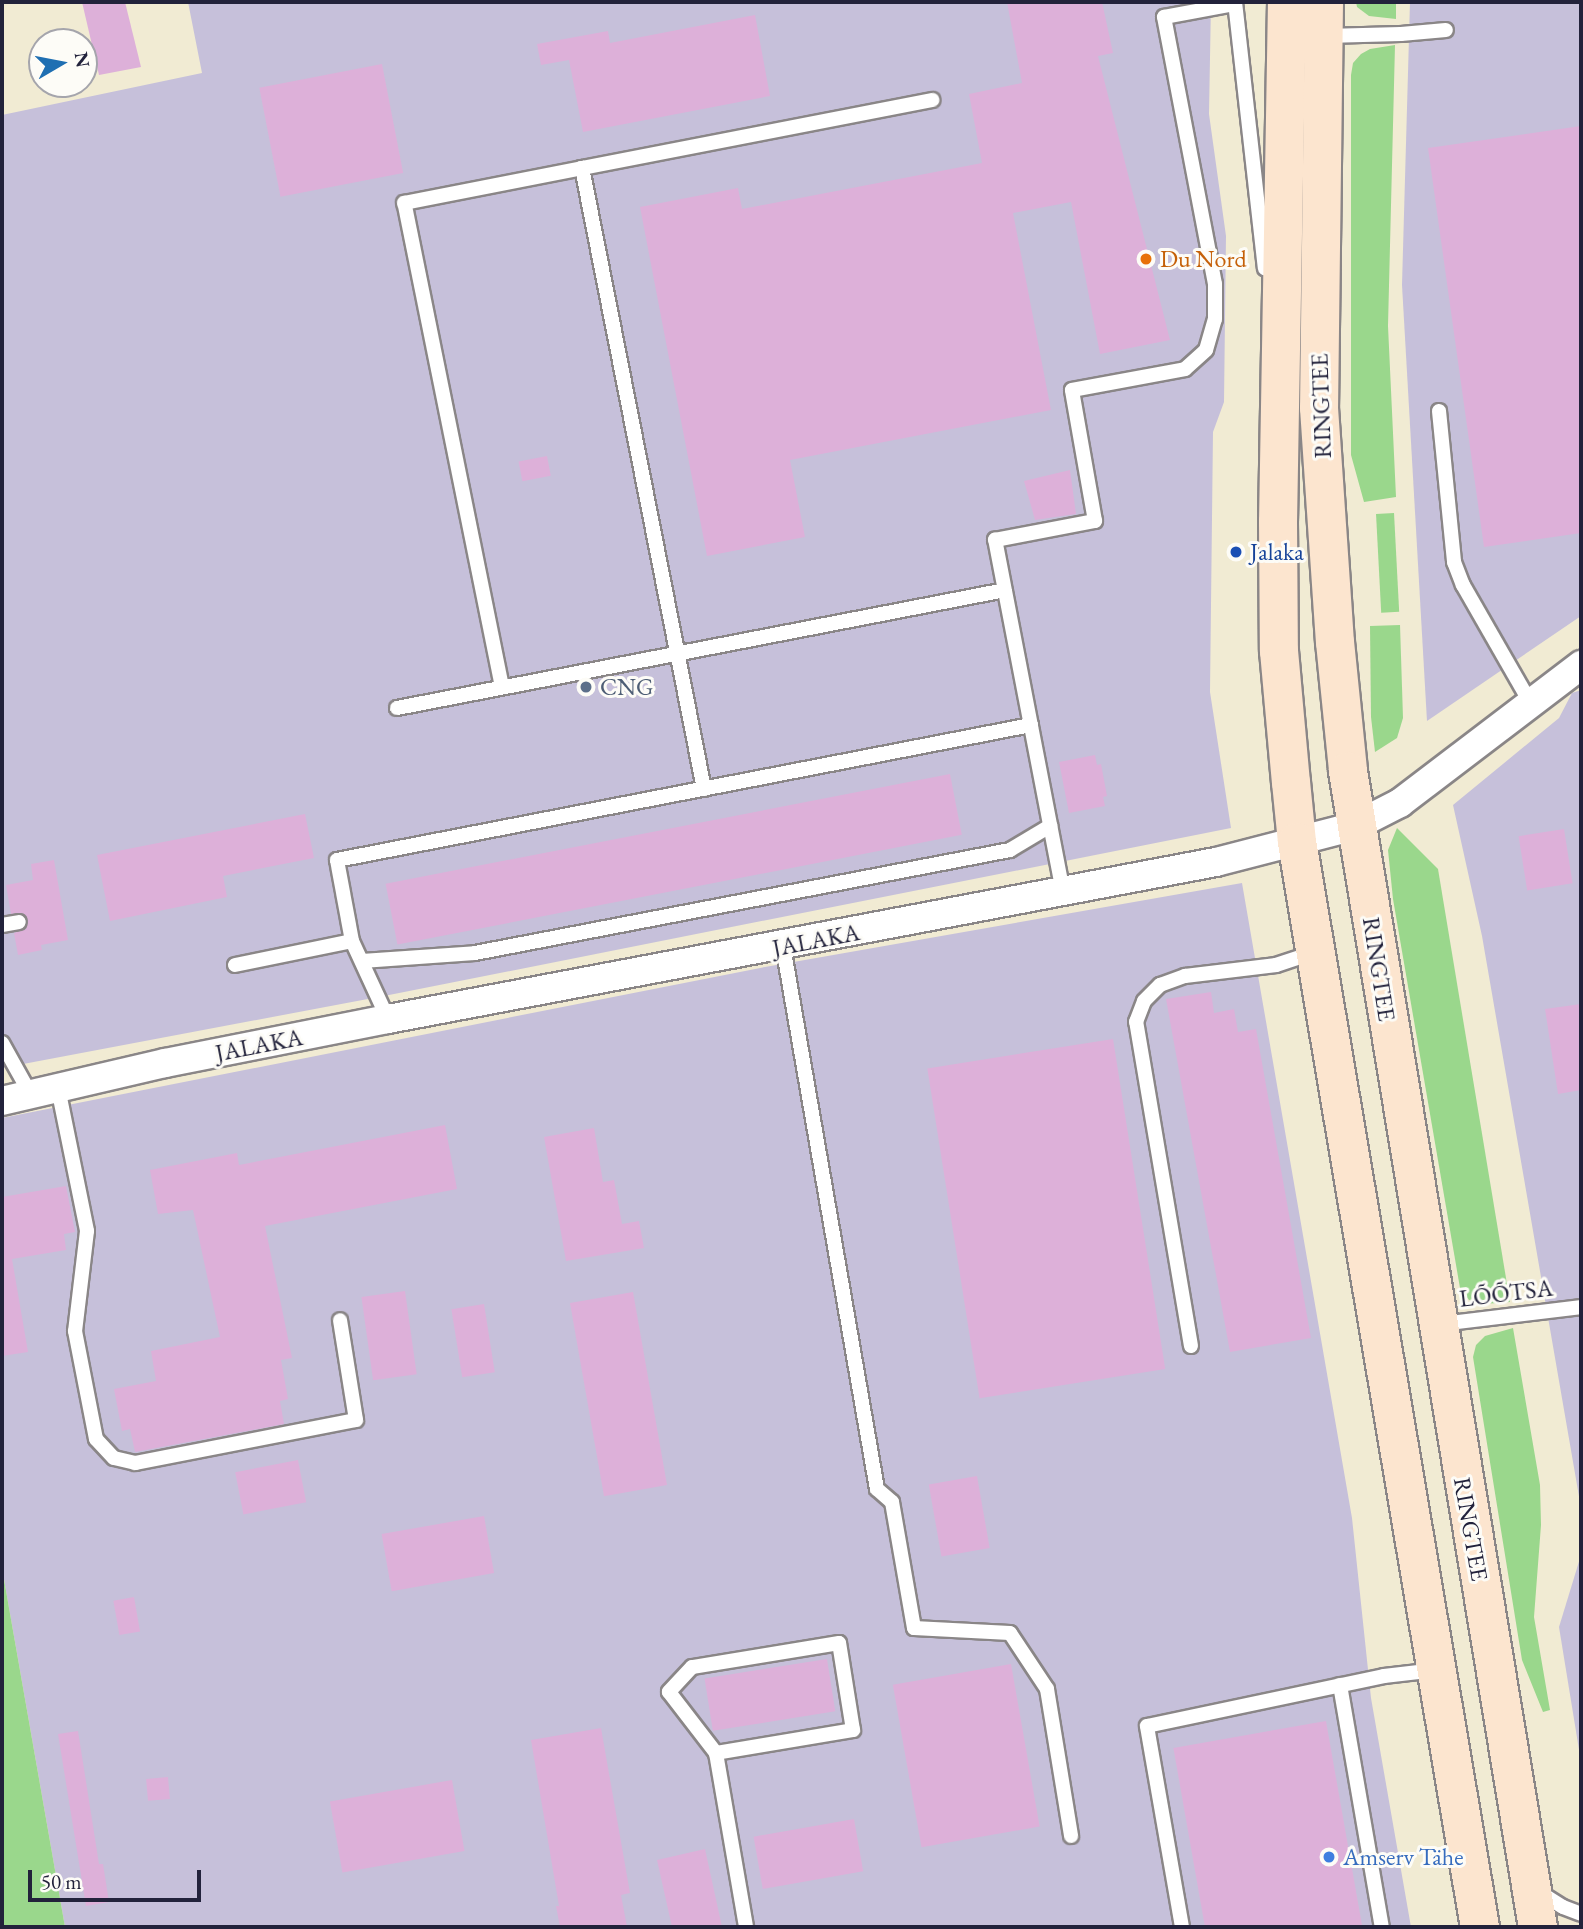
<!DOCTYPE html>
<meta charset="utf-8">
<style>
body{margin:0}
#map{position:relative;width:1583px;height:1929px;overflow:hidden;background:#f1ebd3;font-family:"EB Garamond",serif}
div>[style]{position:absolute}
.industrial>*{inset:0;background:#c6c0da}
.green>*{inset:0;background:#9ad78c;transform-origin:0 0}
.building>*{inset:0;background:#ddb0d9;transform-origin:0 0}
.roads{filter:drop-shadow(2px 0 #8a8687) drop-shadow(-2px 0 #8a8687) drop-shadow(0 2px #8a8687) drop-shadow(0 -2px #8a8687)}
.service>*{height:14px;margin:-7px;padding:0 7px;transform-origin:7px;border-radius:7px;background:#fff}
.minor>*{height:28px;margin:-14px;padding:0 14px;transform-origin:14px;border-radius:14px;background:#fff}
.secondary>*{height:38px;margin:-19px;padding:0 19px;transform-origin:19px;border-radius:19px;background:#fce5cf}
.dots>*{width:19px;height:19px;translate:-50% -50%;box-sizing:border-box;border:4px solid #fdfcf7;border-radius:50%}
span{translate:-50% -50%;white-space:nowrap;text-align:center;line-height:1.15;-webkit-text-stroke:6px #fdfcf7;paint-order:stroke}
.food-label{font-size:24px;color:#c56008}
.left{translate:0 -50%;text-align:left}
.street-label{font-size:24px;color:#22223b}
.transit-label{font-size:24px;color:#164399}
.service-label{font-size:24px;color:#4e5e75}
.shop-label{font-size:24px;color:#366cbe}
.frame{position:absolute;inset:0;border:4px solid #22223b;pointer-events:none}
.north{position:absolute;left:28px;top:28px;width:70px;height:70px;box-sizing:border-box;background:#fdfcf7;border:2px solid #a5a5ac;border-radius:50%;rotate:80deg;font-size:19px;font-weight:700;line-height:28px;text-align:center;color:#22223b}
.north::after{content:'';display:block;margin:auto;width:24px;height:32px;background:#1f6fb2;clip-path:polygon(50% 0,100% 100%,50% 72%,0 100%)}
.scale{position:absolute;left:28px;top:1870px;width:173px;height:32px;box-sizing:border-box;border:4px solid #22223b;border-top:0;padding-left:9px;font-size:21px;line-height:24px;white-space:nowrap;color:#22223b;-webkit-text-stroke:5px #fdfcf7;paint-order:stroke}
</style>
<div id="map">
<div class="industrial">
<i style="clip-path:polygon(188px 2px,1211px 2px,1209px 114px,1226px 236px,1224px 402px,1213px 432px,1210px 692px,1231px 828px,389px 995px,2px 1068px,2px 115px,202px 73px)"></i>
<i style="clip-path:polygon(1410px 2px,1581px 2px,1581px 616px,1427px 721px,1402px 285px)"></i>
<i style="clip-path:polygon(1581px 690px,1581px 1508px,1482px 936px,1453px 805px,1559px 718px,1572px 693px)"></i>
<i style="clip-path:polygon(1242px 883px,1352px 1518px,1371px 1698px,1411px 1927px,65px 1927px,2px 1568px,2px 1118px,765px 967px)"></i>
<i style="clip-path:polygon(1581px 1555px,1581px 1762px,1559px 1627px)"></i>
</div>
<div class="green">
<i style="clip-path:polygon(1356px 2px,1396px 2px,1396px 19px,1369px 16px,1357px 7px)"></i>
<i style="clip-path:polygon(1395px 45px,1388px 326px,1396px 497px,1364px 502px,1351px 455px,1351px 75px,1353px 63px,1361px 54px,1370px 49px)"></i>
<i style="left:1394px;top:513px;width:99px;height:18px;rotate:87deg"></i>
<i style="clip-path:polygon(1400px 625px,1403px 718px,1397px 738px,1375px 752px,1371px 717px,1370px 626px)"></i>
<i style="clip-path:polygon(1397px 828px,1438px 869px,1510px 1302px,1484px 1304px,1469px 1300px,1460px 1288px,1393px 899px,1388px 850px)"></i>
<i style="clip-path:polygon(1513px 1328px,1540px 1485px,1541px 1525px,1534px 1617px,1550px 1710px,1543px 1712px,1522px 1660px,1473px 1357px,1476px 1345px,1485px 1336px)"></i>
<i style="clip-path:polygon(2px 1568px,65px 1927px,2px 1927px)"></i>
</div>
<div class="building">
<i style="clip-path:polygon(82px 2px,125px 2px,141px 67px,99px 75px)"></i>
<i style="clip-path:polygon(1007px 2px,1102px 2px,1113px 53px,1098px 56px,1170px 340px,1100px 354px,1071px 202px,1013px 213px,1051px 410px,790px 460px,805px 537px,707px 556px,640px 207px,738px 188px,742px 209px,982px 163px,969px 94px,1022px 83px)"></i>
<i style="clip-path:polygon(755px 15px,770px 96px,583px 132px,569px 60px,541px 65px,537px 44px,608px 31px,610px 43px)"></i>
<i style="left:382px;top:64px;width:111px;height:125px;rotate:79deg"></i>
<i style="clip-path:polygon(1581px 126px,1581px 533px,1484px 547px,1428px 148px)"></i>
<i style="left:547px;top:456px;width:20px;height:29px;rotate:79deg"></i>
<i style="clip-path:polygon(1070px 470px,1076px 514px,1035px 520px,1024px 481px)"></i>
<i style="clip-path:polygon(1095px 755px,1097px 765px,1101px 764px,1107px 796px,1103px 797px,1105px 806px,1069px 813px,1059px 762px)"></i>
<i style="left:950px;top:774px;width:62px;height:575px;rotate:79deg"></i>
<i style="clip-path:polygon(305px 814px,314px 858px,223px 876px,227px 897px,110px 921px,97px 855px)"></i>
<i style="left:1564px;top:829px;width:55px;height:46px;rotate:81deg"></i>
<i style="clip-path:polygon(54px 860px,68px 940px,41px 945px,42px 950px,18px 955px,14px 933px,26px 929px,28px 920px,22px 913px,11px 914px,6px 885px,33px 880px,31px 864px)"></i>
<i style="clip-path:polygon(1211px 992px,1214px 1013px,1234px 1009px,1238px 1032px,1256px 1029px,1311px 1338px,1230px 1352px,1166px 999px)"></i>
<i style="clip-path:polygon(1581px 1004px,1581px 1090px,1558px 1094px,1545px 1009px)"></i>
<i style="left:1113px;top:1039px;width:334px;height:188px;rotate:81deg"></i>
<i style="clip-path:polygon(445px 1125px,457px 1189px,265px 1226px,292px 1358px,281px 1360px,288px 1399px,280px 1401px,284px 1424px,135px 1452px,130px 1429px,122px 1431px,114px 1389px,156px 1381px,151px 1351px,220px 1337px,193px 1210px,158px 1214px,150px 1170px,237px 1153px,239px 1165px)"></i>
<i style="clip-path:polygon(594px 1128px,603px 1182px,614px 1180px,622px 1224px,639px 1221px,644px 1248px,566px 1261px,544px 1137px)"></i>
<i style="clip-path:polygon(66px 1186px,75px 1232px,64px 1234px,66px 1250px,12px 1259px,28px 1352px,2px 1356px,2px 1197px)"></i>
<i style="left:405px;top:1291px;width:84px;height:44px;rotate:82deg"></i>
<i style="left:633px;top:1292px;width:196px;height:64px;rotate:80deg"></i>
<i style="left:484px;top:1304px;width:69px;height:33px;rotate:81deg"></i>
<i style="left:298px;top:1460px;width:43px;height:64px;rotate:79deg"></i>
<i style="left:977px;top:1476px;width:73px;height:49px;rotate:80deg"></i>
<i style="left:484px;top:1516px;width:58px;height:104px;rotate:80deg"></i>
<i style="left:134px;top:1597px;width:35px;height:21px;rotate:80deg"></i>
<i style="left:827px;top:1659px;width:53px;height:124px;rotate:81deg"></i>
<i style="left:1011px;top:1664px;width:165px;height:120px;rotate:80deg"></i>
<i style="left:1326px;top:1721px;width:209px;height:155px;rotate:80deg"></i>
<i style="clip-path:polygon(601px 1728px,630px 1893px,621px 1895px,627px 1927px,560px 1927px,556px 1906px,559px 1906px,531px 1740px)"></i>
<i style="clip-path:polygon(78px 1731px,99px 1864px,103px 1864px,109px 1902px,86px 1906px,58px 1734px)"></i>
<i style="left:168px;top:1777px;width:22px;height:22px;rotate:85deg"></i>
<i style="left:452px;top:1780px;width:72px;height:124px;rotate:80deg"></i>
<i style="left:854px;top:1819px;width:53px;height:102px;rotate:80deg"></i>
<i style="clip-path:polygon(705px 1849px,722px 1927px,672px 1927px,657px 1860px)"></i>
</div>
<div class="roads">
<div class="service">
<i style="left:1235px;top:2px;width:268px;rotate:83.6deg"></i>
<i style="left:1325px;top:36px;width:76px;rotate:-1.5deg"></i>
<i style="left:1401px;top:34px;width:45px;rotate:-5.1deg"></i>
<i style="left:1439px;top:411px;width:152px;rotate:84.3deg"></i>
<i style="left:1454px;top:562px;width:25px;rotate:69deg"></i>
<i style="left:1463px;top:585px;width:135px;rotate:60.2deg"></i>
<i style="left:502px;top:687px;width:494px;rotate:-101.4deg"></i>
<i style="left:404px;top:203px;width:181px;rotate:-11.1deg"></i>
<i style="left:397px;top:708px;width:619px;rotate:-10.98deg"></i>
<i style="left:704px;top:789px;width:633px;rotate:-101.11deg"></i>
<i style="left:582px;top:168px;width:357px;rotate:-11deg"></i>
<i style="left:1063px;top:892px;width:359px;rotate:-100.9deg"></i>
<i style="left:995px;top:540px;width:102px;rotate:-10.8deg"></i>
<i style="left:1095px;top:521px;width:133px;rotate:-100deg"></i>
<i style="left:1072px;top:390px;width:115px;rotate:-10.5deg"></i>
<i style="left:1185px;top:369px;width:28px;rotate:-42deg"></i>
<i style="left:1206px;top:350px;width:32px;rotate:-74deg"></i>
<i style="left:1215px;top:319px;width:35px;rotate:-90deg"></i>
<i style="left:1215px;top:284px;width:272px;rotate:-100.8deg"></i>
<i style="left:1164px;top:17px;width:71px;rotate:-10.5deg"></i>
<i style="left:2px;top:925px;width:17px;rotate:-10deg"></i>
<i style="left:783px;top:946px;width:551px;rotate:80.18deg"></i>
<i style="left:877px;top:1489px;width:20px;rotate:41deg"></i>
<i style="left:892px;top:1502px;width:128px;rotate:80.1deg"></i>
<i style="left:914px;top:1628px;width:96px;rotate:3deg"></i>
<i style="left:1010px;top:1633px;width:67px;rotate:56.5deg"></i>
<i style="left:1047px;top:1689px;width:149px;rotate:80.7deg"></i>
<i style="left:362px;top:961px;width:113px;rotate:-4deg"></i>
<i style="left:475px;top:953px;width:545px;rotate:-10.9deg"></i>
<i style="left:1010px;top:850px;width:47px;rotate:-31deg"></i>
<i style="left:235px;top:965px;width:119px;rotate:-11.6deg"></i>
<i style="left:388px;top:1019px;width:86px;rotate:-114.8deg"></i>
<i style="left:352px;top:941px;width:82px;rotate:-100.5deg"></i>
<i style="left:337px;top:860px;width:707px;rotate:-11.01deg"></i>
<i style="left:2px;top:1043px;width:60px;rotate:60.9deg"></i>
<i style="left:58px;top:1088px;width:146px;rotate:78.5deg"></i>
<i style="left:87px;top:1231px;width:101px;rotate:96.8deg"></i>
<i style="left:75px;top:1331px;width:110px;rotate:79deg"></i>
<i style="left:96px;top:1439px;width:26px;rotate:47deg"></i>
<i style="left:114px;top:1458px;width:22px;rotate:13deg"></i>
<i style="left:135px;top:1463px;width:225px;rotate:-11deg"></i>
<i style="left:356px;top:1420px;width:101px;rotate:-99.1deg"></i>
<i style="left:1441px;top:1324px;width:141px;rotate:-6.9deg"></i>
<i style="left:1191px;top:1346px;width:329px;rotate:-99.6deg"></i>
<i style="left:1136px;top:1022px;width:22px;rotate:-69deg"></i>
<i style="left:1144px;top:1001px;width:23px;rotate:-45deg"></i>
<i style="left:1160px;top:985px;width:27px;rotate:-20deg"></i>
<i style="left:1185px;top:976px;width:92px;rotate:-6.9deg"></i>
<i style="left:1276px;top:965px;width:41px;rotate:-18.4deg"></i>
<i style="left:1340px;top:1685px;width:246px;rotate:80.2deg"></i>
<i style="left:716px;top:1753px;width:139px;rotate:-9.5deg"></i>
<i style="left:853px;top:1730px;width:88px;rotate:-99.1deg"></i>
<i style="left:839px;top:1643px;width:149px;rotate:170.7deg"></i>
<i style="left:692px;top:1667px;width:34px;rotate:133deg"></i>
<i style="left:669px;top:1692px;width:77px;rotate:52.4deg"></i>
<i style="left:716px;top:1753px;width:177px;rotate:80.2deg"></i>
<i style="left:1539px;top:1892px;width:28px;rotate:32deg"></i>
<i style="left:1563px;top:1907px;width:19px;rotate:21deg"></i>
<i style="left:1182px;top:1927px;width:204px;rotate:-99.9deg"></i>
<i style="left:1147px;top:1726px;width:242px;rotate:-11.9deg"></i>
<i style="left:1384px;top:1676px;width:52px;rotate:-6.6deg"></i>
</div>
<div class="minor">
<i style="left:2px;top:1101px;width:167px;rotate:-13.1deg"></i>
<i style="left:165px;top:1063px;width:227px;rotate:-11.2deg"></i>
<i style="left:388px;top:1019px;width:843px;rotate:-10.74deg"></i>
<i style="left:1216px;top:862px;width:144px;rotate:-14.5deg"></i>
<i style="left:1355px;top:826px;width:51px;rotate:-27.1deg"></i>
<i style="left:1400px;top:803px;width:228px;rotate:-37.3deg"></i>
</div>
<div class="secondary">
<i style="left:1287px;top:2px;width:520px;rotate:90.99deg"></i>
<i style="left:1278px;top:522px;width:129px;rotate:89.6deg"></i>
<i style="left:1279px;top:651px;width:132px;rotate:84.8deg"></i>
<i style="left:1291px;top:782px;width:60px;rotate:84.3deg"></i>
<i style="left:1297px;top:842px;width:1100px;rotate:80.43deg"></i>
<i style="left:1324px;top:2px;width:406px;rotate:90.7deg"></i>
<i style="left:1319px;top:408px;width:235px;rotate:86.1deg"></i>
<i style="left:1335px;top:642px;width:130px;rotate:84.2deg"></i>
<i style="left:1348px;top:771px;width:1172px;rotate:80.67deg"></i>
</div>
</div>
<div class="dots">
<i style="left:1146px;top:259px;background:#e8710a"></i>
<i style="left:1236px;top:552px;background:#1a4fb4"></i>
<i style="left:586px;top:687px;background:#5c6f8a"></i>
<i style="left:1329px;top:1857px;background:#3f7fe0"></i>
</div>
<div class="food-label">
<span class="left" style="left:1160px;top:259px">Du Nord</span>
</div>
<div class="street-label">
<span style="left:1321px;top:406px;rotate:-92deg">RINGTEE</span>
<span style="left:816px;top:940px;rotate:-11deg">JALAKA</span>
<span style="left:1379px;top:969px;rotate:81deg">RINGTEE</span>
<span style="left:259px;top:1045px;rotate:-11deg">JALAKA</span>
<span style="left:1506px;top:1293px;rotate:-7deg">LÕÕTSA</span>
<span style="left:1471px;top:1529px;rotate:80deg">RINGTEE</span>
</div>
<div class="transit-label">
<span class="left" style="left:1250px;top:552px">Jalaka</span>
</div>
<div class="service-label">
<span class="left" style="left:600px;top:687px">CNG</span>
</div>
<div class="shop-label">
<span class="left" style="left:1343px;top:1857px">Amserv Tähe</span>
</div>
<div class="frame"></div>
<div class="north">N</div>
<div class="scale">50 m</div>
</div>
